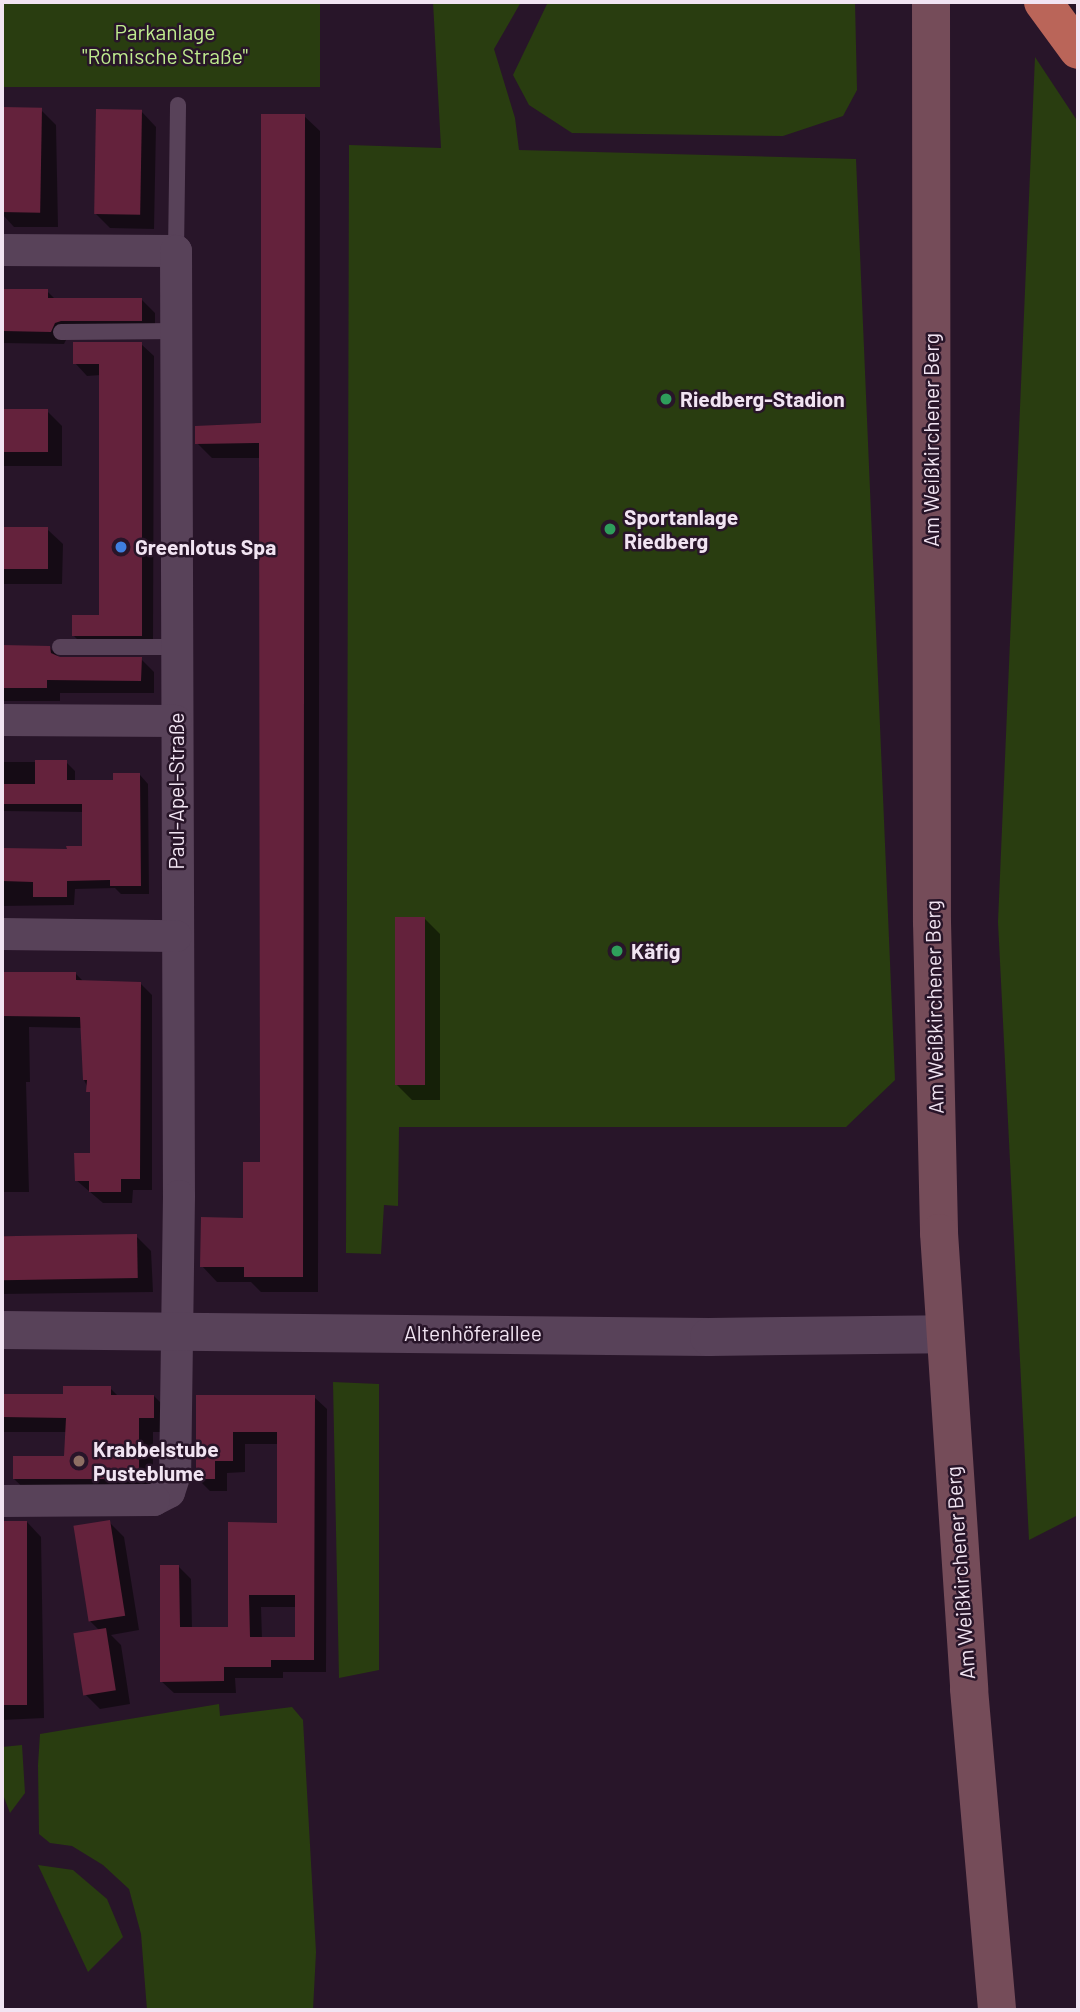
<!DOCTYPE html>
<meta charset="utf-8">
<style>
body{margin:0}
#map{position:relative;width:1080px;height:2012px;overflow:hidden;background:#281529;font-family:Barlow,sans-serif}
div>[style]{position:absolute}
.green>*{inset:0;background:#293d10;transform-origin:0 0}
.shadow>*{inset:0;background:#0007}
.building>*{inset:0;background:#64223c;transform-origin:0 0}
.service>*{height:16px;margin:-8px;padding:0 8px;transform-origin:8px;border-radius:8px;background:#584259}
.minor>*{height:32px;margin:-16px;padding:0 16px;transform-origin:16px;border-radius:16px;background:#584259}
.tertiary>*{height:38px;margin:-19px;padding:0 19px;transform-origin:19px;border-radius:19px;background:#584259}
.secondary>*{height:38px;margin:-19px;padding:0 19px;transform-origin:19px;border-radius:19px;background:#754c59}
.motorway>*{height:38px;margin:-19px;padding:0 19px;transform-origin:19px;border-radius:19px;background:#ba6559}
.dots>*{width:19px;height:19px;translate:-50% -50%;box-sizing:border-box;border:4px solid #281529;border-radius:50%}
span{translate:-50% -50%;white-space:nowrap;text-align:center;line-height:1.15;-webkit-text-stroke:5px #281529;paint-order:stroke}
.park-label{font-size:21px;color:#bfec8f}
.poi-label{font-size:21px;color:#f1e4f2;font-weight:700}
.left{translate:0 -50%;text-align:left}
.street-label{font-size:21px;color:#f1e4f2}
.frame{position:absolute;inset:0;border:4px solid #f1e4f2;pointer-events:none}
</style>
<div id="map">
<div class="green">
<i style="left:2px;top:2px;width:318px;height:85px"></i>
<i style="clip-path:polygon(433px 2px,521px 2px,494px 49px,515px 118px,519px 150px,856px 159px,895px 1080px,846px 1127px,399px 1127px,398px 1206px,384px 1205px,381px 1254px,346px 1253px,349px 145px,441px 148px)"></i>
<i style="clip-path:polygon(548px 2px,855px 2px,857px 90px,843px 116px,783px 136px,572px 133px,529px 105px,513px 75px)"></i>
<i style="clip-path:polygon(1035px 57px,1078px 122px,1078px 1515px,1029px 1540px,998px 922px)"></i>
<i style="clip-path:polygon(333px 1382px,379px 1384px,379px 1670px,339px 1678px)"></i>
<i style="clip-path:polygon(219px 1704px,220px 1716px,292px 1707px,303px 1720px,316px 1952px,313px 2010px,147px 2010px,141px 1934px,129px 1889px,103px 1865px,72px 1846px,50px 1843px,39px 1834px,38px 1765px,40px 1734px)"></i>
<i style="clip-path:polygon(22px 1745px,25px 1793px,10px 1813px,2px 1792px,2px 1747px)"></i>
<i style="clip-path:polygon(38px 1865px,73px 1870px,107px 1899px,123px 1937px,88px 1972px)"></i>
</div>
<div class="shadow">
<i style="clip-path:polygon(2px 109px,41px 110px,56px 125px,58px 227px,14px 227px,2px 214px)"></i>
<i style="clip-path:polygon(141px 111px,156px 127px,154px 229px,110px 228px,95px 213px)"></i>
<i style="clip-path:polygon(304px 116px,320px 131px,318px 1292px,261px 1292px,251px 1282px,217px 1282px,202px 1266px,245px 1219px,261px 1164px,261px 458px,212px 458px,197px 443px,262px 424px)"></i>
<i style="clip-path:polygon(2px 290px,47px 291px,56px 300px,142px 300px,155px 313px,155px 333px,68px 336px,64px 344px,2px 343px)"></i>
<i style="clip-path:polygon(141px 344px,154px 356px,153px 648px,86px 648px,74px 636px,101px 617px,101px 375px,87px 376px,75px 363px)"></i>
<i style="clip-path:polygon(2px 411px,47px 411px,62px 426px,62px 466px,2px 466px)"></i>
<i style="clip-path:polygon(2px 529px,47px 529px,63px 544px,62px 584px,2px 584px)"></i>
<i style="clip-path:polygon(2px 647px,49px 647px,61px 659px,141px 659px,154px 672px,154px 693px,60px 693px,60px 701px,2px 701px)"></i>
<i style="clip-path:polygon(2px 762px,66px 762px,75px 771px,75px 782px,114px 782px,140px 775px,148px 784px,149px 894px,121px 894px,115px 888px,75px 889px,74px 905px,2px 906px,2px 850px,68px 851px,83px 847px,84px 812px,2px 811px)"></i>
<i style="clip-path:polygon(425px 919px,440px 934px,440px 1100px,412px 1100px,397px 1085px)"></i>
<i style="clip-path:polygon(2px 974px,76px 974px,84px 982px,140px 983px,152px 995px,152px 1190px,133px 1190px,132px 1203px,103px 1203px,76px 1180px,92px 1155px,91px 1094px,84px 1080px,82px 1028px,29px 1027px,30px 1082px,26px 1082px,29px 1192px,2px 1192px)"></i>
<i style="clip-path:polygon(2px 1236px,136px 1236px,151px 1251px,153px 1292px,2px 1294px)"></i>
<i style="clip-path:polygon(110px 1388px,118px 1396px,154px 1396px,169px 1411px,169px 1432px,153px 1432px,153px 1494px,30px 1494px,14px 1479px,66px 1458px,67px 1432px,2px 1432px,2px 1396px,65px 1396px)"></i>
<i style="clip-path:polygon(evenodd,198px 1397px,314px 1397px,327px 1409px,326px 1672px,283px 1672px,283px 1678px,235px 1678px,236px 1693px,174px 1693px,161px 1681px,179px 1567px,191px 1579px,192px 1629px,229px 1629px,279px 1524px,279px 1444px,245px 1444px,245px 1472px,227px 1473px,227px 1491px,210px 1491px,198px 1479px,198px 1397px,261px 1607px,297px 1607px,296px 1639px,262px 1639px,261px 1607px)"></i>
<i style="clip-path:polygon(2px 1522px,27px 1522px,41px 1537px,44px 1718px,2px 1720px)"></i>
<i style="clip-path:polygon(109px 1522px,124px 1537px,139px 1630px,111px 1635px,121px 1645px,130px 1704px,100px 1709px,85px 1694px,100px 1631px,90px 1621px)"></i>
</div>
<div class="building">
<i style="left:2px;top:107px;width:40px;height:105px;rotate:1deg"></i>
<i style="left:96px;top:109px;width:46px;height:105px;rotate:1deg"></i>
<i style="clip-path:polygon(261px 114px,305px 114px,303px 1277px,244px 1277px,244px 1267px,200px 1267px,201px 1217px,243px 1218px,243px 1162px,260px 1162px,259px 443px,195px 444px,195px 426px,261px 423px)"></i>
<i style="clip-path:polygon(2px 289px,48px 289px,48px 298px,142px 298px,142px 321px,61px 321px,55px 323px,51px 332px,2px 331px)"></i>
<i style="clip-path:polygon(73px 342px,142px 342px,142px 636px,72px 636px,72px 615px,99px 615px,99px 364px,73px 364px)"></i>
<i style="left:2px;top:409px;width:46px;height:43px"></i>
<i style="left:2px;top:527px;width:46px;height:42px"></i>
<i style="clip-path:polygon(2px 645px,50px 646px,51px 653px,60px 657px,142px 657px,141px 681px,47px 680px,47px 688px,2px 688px)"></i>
<i style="clip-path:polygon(35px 760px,67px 760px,67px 780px,113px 780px,113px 773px,140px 773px,141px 886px,110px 886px,110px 880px,67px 881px,67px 897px,33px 897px,33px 882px,2px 881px,2px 848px,67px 849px,66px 846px,82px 846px,82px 804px,2px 804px,2px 784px,35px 784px)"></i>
<i style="left:395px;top:917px;width:30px;height:168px"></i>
<i style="clip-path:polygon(2px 972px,76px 972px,76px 980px,141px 982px,140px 1179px,121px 1179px,121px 1192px,89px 1192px,89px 1181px,75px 1181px,74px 1153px,90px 1153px,90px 1092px,86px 1092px,87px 1080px,83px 1080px,80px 1017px,2px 1016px)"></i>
<i style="left:137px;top:1234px;width:44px;height:135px;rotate:89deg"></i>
<i style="clip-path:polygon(63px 1386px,111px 1386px,111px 1395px,154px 1395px,154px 1418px,139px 1418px,139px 1479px,13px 1479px,13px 1456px,64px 1456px,66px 1418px,2px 1417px,2px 1394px,63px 1394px)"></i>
<i style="clip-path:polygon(evenodd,196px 1395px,315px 1395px,314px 1660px,271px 1660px,271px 1667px,224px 1667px,224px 1681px,160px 1682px,160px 1565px,179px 1565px,180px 1627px,228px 1627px,228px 1522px,277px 1523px,277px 1432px,233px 1432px,233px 1461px,215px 1461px,215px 1479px,196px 1479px,196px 1395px,249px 1595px,295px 1595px,295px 1637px,250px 1637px,249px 1595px)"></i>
<i style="left:110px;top:1520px;width:97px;height:37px;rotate:81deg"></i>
<i style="left:2px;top:1521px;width:25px;height:184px"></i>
<i style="left:106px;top:1628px;width:63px;height:33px;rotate:81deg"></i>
</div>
<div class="service">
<i style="left:176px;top:251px;width:146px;rotate:-89.2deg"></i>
<i style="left:61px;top:332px;width:117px;rotate:-0.5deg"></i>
<i style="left:60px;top:647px;width:117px"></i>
</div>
<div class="minor">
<i style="left:2px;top:250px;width:174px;rotate:0.3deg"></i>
<i style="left:176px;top:251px;width:945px;rotate:89.82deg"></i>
<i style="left:179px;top:1196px;width:278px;rotate:90.8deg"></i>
<i style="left:175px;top:1474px;width:19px;rotate:108deg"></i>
<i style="left:169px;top:1492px;width:17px;rotate:152deg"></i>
<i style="left:154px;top:1500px;width:152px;rotate:179.6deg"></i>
<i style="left:2px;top:720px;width:174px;rotate:0.3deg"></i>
<i style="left:2px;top:934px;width:174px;rotate:0.7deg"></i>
</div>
<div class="tertiary">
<i style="left:2px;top:1330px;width:707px;rotate:0.57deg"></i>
<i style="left:709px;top:1337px;width:234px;rotate:-0.7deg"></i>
</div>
<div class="secondary">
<i style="left:931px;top:2px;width:920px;rotate:89.94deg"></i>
<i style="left:932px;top:922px;width:311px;rotate:88.7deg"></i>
<i style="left:939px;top:1233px;width:457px;rotate:86.2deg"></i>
<i style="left:969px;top:1689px;width:322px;rotate:85deg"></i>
</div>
<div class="motorway">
<i style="left:1043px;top:2px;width:59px;rotate:53.9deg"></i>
</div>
<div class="dots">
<i style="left:666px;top:399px;background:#2e9e5b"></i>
<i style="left:610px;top:529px;background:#2e9e5b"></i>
<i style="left:121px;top:547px;background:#3f7fe0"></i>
<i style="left:617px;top:951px;background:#2e9e5b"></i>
<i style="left:79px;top:1461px;background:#8d6e63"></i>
</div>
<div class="park-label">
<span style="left:165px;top:44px">Parkanlage<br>"Römische Straße"</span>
</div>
<div class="poi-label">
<span class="left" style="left:680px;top:399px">Riedberg-Stadion</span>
<span class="left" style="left:624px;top:529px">Sportanlage<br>Riedberg</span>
<span class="left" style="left:135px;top:547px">Greenlotus Spa</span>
<span class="left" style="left:631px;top:951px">Käfig</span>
<span class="left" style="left:93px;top:1461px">Krabbelstube<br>Pusteblume</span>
</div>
<div class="street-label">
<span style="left:931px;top:440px;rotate:-90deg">Am Weißkirchener Berg</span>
<span style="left:176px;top:791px;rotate:-90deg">Paul-Apel-Straße</span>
<span style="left:934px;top:1007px;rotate:-91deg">Am Weißkirchener Berg</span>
<span style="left:473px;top:1333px">Altenhöferallee</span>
<span style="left:960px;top:1573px;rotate:-94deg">Am Weißkirchener Berg</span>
</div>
<div class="frame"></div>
</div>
